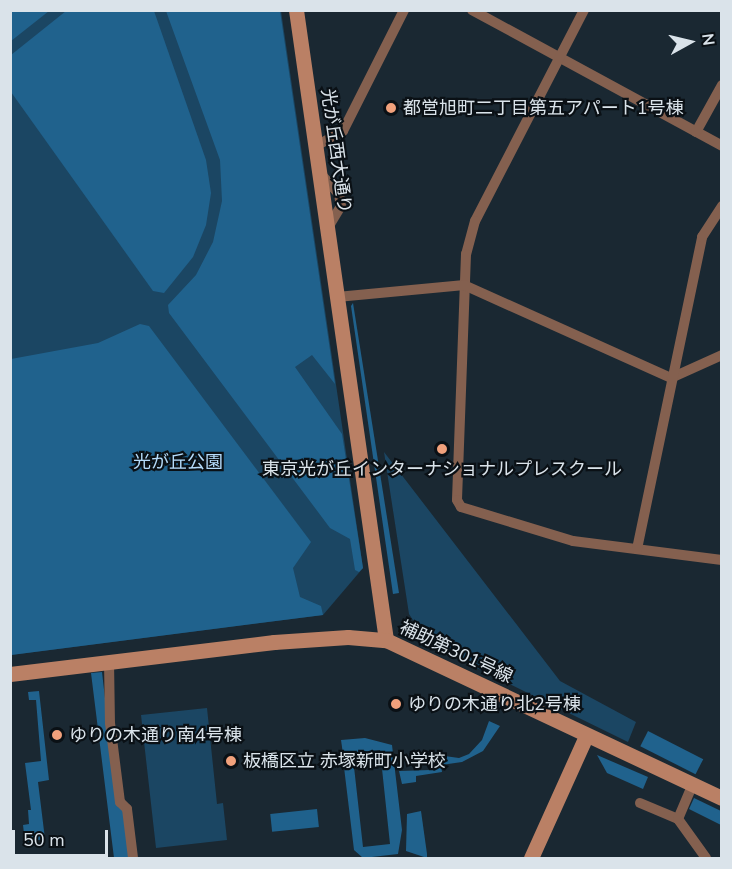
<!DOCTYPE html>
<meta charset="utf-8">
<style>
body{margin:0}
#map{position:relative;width:732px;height:869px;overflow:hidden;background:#1a2832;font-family:"Nunito Sans","Noto Sans JP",sans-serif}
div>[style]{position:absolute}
.green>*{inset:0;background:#1b4663}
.forest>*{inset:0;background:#20628d;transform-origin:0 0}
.water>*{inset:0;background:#1f618c;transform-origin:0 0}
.street>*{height:10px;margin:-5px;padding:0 5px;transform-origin:5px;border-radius:5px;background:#84604f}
.secondary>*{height:15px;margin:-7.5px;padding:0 7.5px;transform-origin:7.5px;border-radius:7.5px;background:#ba8065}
.dots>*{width:16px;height:16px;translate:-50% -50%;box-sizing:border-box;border:3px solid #0a1015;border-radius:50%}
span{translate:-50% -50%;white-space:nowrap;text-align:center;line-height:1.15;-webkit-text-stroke:4.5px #0a1015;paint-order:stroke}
.poi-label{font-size:18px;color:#dae3ea}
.left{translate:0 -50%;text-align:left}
.street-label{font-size:18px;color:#dae3ea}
.park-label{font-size:18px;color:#b5dcfb}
.frame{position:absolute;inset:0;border:12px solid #dae3ea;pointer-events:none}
.north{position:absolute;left:660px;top:12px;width:60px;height:60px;-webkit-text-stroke:4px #0a1015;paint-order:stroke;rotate:82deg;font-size:16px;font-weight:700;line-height:24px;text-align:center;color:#dae3ea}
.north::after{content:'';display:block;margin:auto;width:21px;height:27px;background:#dae3ea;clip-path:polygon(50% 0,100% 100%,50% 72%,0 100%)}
.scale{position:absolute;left:12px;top:830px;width:96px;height:27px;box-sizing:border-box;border:3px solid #dae3ea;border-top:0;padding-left:8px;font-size:18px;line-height:21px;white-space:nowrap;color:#dae3ea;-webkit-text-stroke:4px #0a1015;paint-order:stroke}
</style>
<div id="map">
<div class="green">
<i style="clip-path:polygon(10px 11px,281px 11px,363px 568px,323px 615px,11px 655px)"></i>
<i style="clip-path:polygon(384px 452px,560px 681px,636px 722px,628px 742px,432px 646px,426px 640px,409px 614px)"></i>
<i style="clip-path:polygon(207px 708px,217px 804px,223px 803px,227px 840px,156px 848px,141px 715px)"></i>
</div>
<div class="forest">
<i style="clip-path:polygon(11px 10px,49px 10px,49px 11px,11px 41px)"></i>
<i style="clip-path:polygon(66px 11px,154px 11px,206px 160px,211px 193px,206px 225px,193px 257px,164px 293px,153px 291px,11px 92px,11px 55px)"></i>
<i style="clip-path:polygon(166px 11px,280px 11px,335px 384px,312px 355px,295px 367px,342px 434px,363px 568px,359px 572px,355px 570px,350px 539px,330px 528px,169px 313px,168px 305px,196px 275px,213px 242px,222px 201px,220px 160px)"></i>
<i style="clip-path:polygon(353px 303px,399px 593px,393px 594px,351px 306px)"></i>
<i style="clip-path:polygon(140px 324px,149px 326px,311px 542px,293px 568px,300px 597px,321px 606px,323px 615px,11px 655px,11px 359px,98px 343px)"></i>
<i style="clip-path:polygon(102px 672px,117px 803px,124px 811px,130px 858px,114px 858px,91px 673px)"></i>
<i style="clip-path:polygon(39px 691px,49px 780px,38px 782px,45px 839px,25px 842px,23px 825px,29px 824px,28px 810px,31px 810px,25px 763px,41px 761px,36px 700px,29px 700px,28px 692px)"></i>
<i style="clip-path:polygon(489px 721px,500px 726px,483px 751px,462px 762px,441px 765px,442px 772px,416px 776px,416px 782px,402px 784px,399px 771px,430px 770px,430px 754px,459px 758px,469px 754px,482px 740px)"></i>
<i style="left:648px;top:731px;width:62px;height:17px;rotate:27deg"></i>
<i style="clip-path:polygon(365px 738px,392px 745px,402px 830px,398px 854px,363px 858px,354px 850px,343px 759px,353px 758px,363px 847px,390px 844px,380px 750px,343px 754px,341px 740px)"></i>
<i style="clip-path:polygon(597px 755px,648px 777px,643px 789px,607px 773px)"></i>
<i style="clip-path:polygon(694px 798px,721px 811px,721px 825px,689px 809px)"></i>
<i style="clip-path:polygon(421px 811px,427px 854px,427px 858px,406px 851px,407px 814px)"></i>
</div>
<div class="water">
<i style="left:317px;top:809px;width:18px;height:47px;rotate:84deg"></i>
</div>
<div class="street">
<i style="left:472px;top:10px;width:285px;rotate:28.5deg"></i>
<i style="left:584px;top:10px;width:237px;rotate:117.3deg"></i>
<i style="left:475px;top:221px;width:34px;rotate:105deg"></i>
<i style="left:466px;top:254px;width:246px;rotate:92.1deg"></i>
<i style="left:457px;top:500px;width:8px;rotate:60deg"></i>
<i style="left:461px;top:507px;width:117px;rotate:16.9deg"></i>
<i style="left:573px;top:541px;width:150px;rotate:7.3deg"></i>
<i style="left:696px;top:132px;width:54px;rotate:-61deg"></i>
<i style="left:316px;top:146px;width:31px;rotate:-29deg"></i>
<i style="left:343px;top:131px;width:136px;rotate:-63.2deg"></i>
<i style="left:320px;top:173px;width:28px;rotate:48deg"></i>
<i style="left:339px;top:194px;width:12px;rotate:81deg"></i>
<i style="left:341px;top:206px;width:26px;rotate:121deg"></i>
<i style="left:337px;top:297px;width:128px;rotate:-5.4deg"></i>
<i style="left:464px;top:285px;width:227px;rotate:24.2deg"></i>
<i style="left:671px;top:378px;width:56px;rotate:-24.3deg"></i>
<i style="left:637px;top:549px;width:319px;rotate:-78.2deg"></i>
<i style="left:702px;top:237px;width:37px;rotate:-57deg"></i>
<i style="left:109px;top:661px;width:62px;rotate:89.1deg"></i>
<i style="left:110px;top:723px;width:80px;rotate:82.8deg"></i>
<i style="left:120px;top:802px;width:10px;rotate:45deg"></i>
<i style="left:127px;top:809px;width:49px;rotate:83deg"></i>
<i style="left:640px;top:803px;width:41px;rotate:22.8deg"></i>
<i style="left:678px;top:819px;width:48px;rotate:54.3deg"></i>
<i style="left:678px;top:819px;width:38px;rotate:-67deg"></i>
</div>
<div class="secondary">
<i style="left:296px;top:10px;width:636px;rotate:81.87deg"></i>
<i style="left:10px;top:674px;width:266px;rotate:-6.9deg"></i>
<i style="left:274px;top:642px;width:74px;rotate:-3.9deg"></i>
<i style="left:348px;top:637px;width:38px;rotate:5deg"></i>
<i style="left:386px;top:640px;width:371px;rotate:25.2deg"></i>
<i style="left:531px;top:858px;width:134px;rotate:-65.7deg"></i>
</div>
<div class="dots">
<i style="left:391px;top:108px;background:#f1a17c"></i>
<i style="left:442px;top:449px;background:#f1a17c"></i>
<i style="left:396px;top:704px;background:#f1a17c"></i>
<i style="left:57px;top:735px;background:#f1a17c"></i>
<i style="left:231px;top:761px;background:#f1a17c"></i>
</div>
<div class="poi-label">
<span class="left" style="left:403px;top:108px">都営旭町二丁目第五アパート1号棟</span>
<span style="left:442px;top:469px">東京光が丘インターナショナルプレスクール</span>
<span class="left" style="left:408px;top:704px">ゆりの木通り北2号棟</span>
<span class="left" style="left:69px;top:735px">ゆりの木通り南4号棟</span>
<span class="left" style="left:243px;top:761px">板橋区立 赤塚新町小学校</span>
</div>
<div class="street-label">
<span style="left:336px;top:151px;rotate:82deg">光が丘西大通り</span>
<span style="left:456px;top:652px;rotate:25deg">補助第301号線</span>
</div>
<div class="park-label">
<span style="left:178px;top:462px">光が丘公園</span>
</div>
<div class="frame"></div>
<div class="north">N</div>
<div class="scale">50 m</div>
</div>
